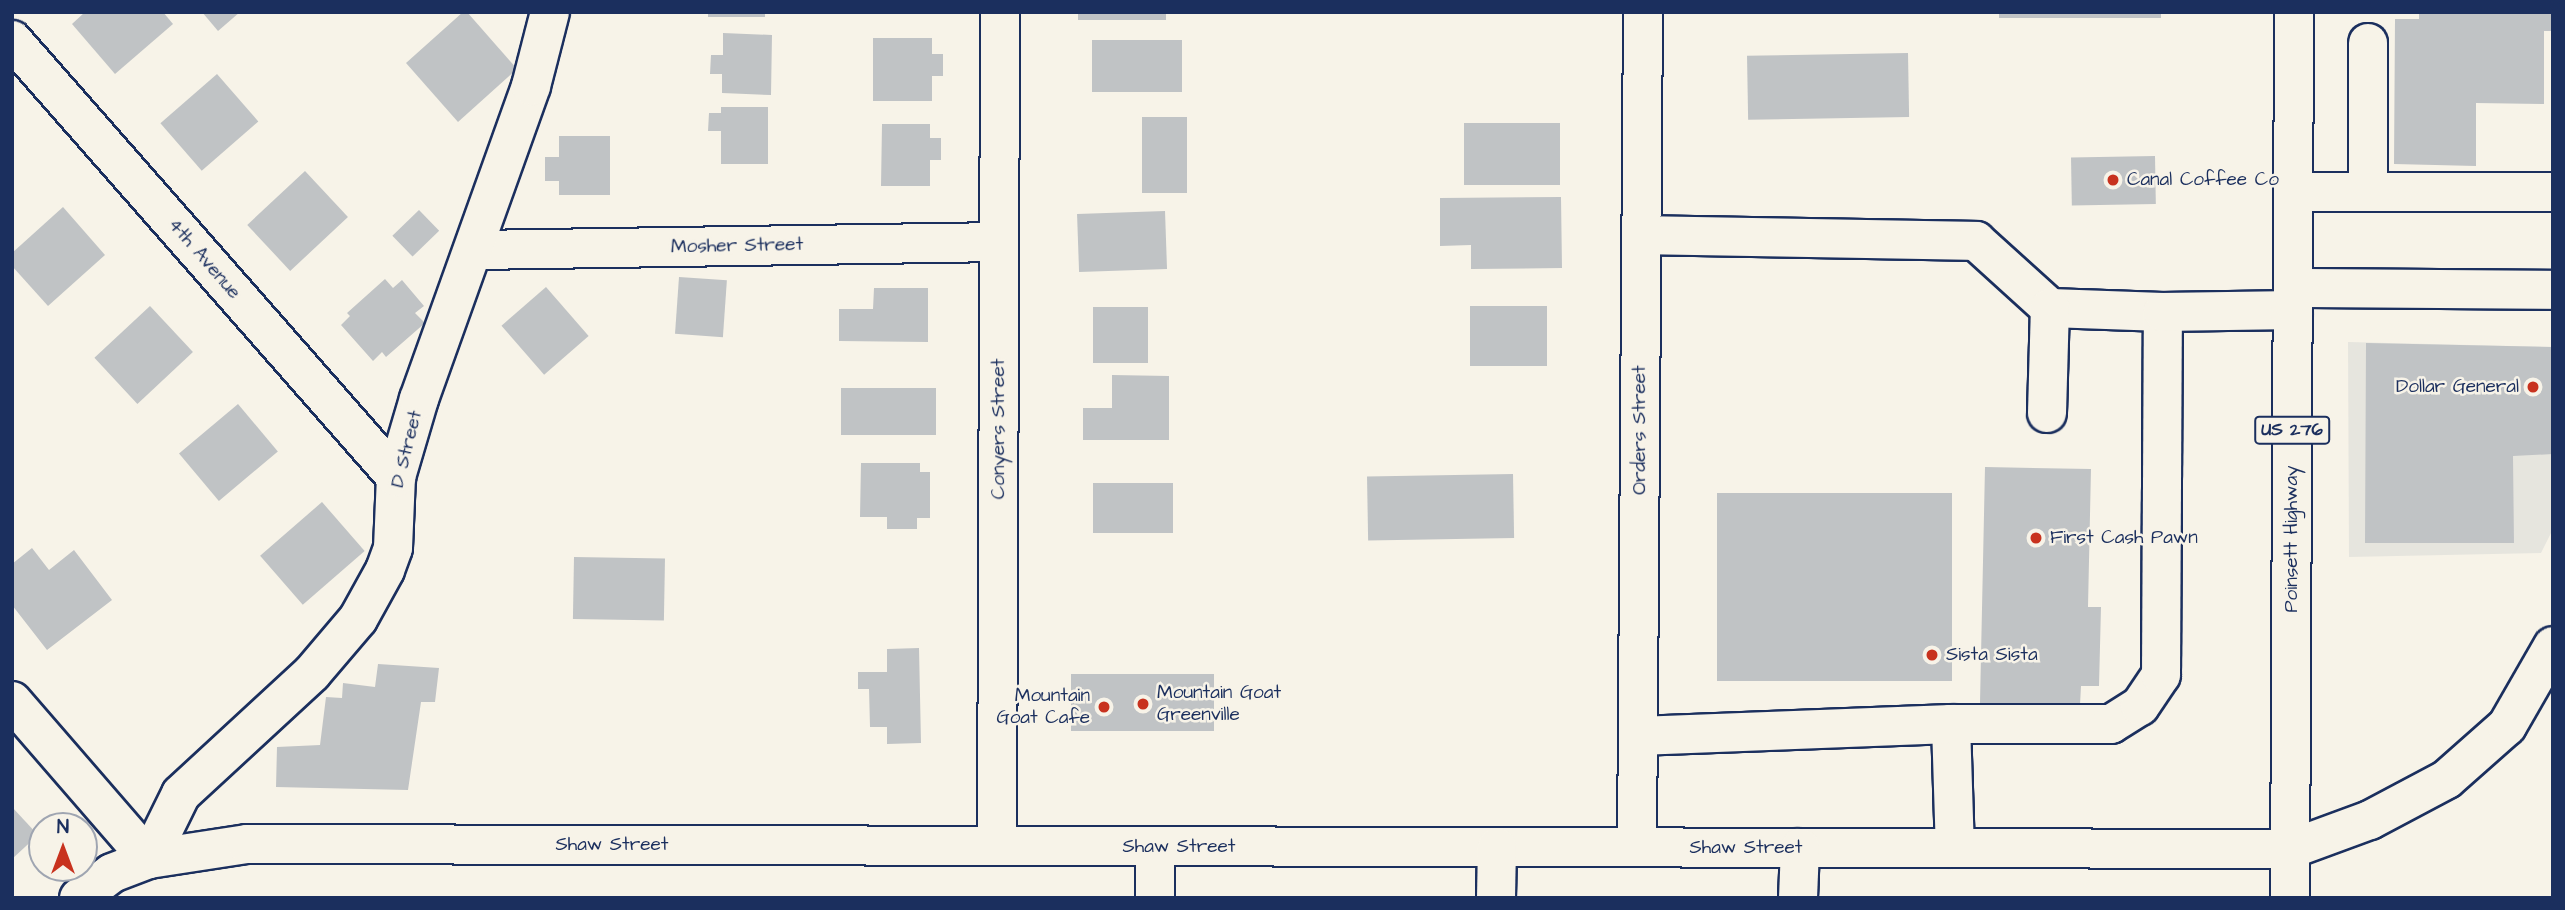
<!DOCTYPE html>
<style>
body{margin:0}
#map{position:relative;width:2565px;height:910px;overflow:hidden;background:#f7f3e8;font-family:"Architects Daughter",sans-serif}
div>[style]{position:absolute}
.built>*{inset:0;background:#e6e5de}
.building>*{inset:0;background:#c0c3c5;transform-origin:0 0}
.roads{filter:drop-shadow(2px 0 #1b2f5e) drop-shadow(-2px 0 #1b2f5e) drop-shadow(0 2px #1b2f5e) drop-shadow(0 -2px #1b2f5e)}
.minor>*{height:38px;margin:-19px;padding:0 19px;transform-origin:19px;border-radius:19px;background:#f7f3e8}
.highway>*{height:38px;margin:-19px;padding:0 19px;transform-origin:19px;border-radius:19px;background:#f7f3e8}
.dots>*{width:19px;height:19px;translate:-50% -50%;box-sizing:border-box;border:4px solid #f7f3e8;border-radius:50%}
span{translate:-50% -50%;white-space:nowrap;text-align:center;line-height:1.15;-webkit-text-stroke:5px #f7f3e8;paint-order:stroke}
.shield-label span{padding:2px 5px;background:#f7f3e8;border:2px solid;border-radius:5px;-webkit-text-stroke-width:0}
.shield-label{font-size:18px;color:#1b2f5e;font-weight:700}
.poi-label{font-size:19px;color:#1b2f5e}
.left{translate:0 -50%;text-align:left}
.right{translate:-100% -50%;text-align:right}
.street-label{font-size:19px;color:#1b2f5e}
.frame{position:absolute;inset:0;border:14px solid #1b2f5e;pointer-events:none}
.north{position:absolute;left:28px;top:812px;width:70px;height:70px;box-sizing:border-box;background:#f7f3e8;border:2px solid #9fa5b1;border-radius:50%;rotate:0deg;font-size:19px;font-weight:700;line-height:28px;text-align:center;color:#1b2f5e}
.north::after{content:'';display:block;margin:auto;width:24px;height:32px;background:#c8321e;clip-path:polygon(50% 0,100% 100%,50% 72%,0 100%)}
</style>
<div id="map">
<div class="built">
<i style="clip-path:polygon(2348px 342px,2553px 347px,2553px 529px,2541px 553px,2349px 557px)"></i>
</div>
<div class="building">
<i style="clip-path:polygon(85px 12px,163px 12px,173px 24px,115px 74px,72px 24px)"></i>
<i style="clip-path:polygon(202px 12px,240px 12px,218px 31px)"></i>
<i style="clip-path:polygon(463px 12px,467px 12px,517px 69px,458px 122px,406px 63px)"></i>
<i style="left:708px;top:12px;width:57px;height:5px"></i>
<i style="left:1078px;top:12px;width:88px;height:8px"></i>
<i style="left:1999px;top:12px;width:162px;height:6px"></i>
<i style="clip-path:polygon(2419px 12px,2553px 12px,2553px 31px,2544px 31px,2544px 104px,2476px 103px,2476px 166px,2394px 164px,2395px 19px,2419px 19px)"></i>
<i style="clip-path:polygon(723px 33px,772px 35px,771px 95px,722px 93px,722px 74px,710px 74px,711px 55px,723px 55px)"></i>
<i style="clip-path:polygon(873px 38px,932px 38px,932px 54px,943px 54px,943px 76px,932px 76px,932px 101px,873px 101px)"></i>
<i style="left:1092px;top:40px;width:90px;height:52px"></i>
<i style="left:1908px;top:53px;width:64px;height:161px;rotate:89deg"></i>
<i style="left:217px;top:74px;width:63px;height:75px;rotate:49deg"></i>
<i style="clip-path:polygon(721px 107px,768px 107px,768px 164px,721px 164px,721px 131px,708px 131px,709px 113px,721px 113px)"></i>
<i style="left:1142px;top:117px;width:45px;height:76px"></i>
<i style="left:1464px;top:123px;width:96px;height:62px"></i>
<i style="clip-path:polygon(882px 124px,930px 124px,930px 138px,941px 138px,941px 160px,930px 160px,930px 186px,881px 186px)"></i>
<i style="clip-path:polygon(559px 136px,610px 136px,610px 195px,559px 195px,559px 181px,545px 181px,545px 157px,559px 157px)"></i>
<i style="left:2155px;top:156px;width:48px;height:84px;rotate:89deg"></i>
<i style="left:305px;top:171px;width:63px;height:79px;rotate:47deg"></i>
<i style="clip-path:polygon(1561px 197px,1562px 268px,1471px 269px,1471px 245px,1440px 246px,1440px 198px)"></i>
<i style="clip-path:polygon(63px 207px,105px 255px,48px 306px,12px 266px,12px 253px)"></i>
<i style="left:419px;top:210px;width:29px;height:37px;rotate:46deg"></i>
<i style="left:1165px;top:211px;width:58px;height:88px;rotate:88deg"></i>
<i style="left:679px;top:277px;width:48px;height:57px;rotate:4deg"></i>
<i style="clip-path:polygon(385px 279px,393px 288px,402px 280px,424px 306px,415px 313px,425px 323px,386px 357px,382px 352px,373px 361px,341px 325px,350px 316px,347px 313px)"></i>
<i style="left:546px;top:287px;width:65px;height:59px;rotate:49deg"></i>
<i style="clip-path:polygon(874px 288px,928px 288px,928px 342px,839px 341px,839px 309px,873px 309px)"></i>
<i style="left:150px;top:306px;width:63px;height:76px;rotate:47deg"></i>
<i style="left:1470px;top:306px;width:77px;height:60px"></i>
<i style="left:1093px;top:307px;width:55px;height:56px"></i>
<i style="clip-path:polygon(2366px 343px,2553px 347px,2553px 454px,2513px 456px,2514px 543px,2365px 543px)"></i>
<i style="clip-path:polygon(1112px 375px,1169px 376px,1169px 440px,1083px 440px,1083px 408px,1112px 408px)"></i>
<i style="left:841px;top:388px;width:95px;height:47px"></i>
<i style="left:238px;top:404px;width:62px;height:77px;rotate:50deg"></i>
<i style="clip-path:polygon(861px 463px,920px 463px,920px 472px,930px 472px,930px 518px,917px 518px,917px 529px,887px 529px,887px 517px,860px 517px)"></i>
<i style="clip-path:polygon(1985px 467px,2091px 469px,2088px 607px,2101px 607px,2099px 686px,2081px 686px,2080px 705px,1980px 703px)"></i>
<i style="left:1513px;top:474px;width:64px;height:146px;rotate:89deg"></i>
<i style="left:1093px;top:483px;width:80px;height:50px"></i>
<i style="left:1717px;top:493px;width:235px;height:188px"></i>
<i style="left:322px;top:502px;width:65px;height:82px;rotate:49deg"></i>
<i style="clip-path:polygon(32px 548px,49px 570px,74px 550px,112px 600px,47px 650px,12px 605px,12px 564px)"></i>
<i style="left:574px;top:557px;width:91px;height:62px;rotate:1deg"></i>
<i style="clip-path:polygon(919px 648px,921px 743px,887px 744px,887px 727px,870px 727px,869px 689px,858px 689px,858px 672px,887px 672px,887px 649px)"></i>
<i style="clip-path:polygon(378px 664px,439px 668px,435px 702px,421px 702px,408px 790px,276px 787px,277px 747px,320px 745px,326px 697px,342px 698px,343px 683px,375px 687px)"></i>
<i style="left:1214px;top:674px;width:57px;height:143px;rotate:90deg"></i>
<i style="clip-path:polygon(12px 807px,38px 835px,12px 859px)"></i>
</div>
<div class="roads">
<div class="minor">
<i style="left:12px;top:40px;width:582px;rotate:48.69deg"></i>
<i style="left:2368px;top:43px;width:149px;rotate:90deg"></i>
<i style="left:2293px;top:192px;width:260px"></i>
<i style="left:1642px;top:235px;width:334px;rotate:1deg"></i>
<i style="left:1976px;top:241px;width:100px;rotate:42.2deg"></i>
<i style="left:2050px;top:308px;width:113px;rotate:2deg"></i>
<i style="left:475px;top:250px;width:524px;rotate:-0.87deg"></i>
<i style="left:2293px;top:288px;width:260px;rotate:0.4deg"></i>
<i style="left:2047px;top:413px;width:105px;rotate:-88.4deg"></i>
<i style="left:12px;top:701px;width:209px;rotate:49.1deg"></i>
<i style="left:1951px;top:724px;width:124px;rotate:88.2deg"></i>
<i style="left:1638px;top:736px;width:313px;rotate:-2.2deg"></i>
<i style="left:1951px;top:724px;width:160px"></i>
<i style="left:2111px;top:724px;width:34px;rotate:-32deg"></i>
<i style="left:2140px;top:706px;width:37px;rotate:-56deg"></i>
<i style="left:2161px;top:675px;width:363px;rotate:-89.7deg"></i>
<i style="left:2163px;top:312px;width:130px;rotate:-0.9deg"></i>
<i style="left:997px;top:846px;width:834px;rotate:-89.79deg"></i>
<i style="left:1637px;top:847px;width:835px;rotate:-89.59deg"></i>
<i style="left:149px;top:859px;width:72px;rotate:-63.8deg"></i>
<i style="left:181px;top:794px;width:178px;rotate:-42.7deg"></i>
<i style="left:312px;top:673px;width:71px;rotate:-49.6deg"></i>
<i style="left:358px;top:619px;width:56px;rotate:-61.1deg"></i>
<i style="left:385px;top:570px;width:23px;rotate:-70deg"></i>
<i style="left:393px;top:548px;width:71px;rotate:-87.6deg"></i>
<i style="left:396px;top:477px;width:81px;rotate:-73.6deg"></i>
<i style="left:419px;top:399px;width:332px;rotate:-70.3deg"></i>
<i style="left:531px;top:86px;width:76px;rotate:-75.6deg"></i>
<i style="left:79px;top:898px;width:41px;rotate:-37.1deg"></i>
<i style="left:112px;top:873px;width:40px;rotate:-21deg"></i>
<i style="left:149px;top:859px;width:99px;rotate:-8.7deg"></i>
<i style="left:247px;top:844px;width:2044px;rotate:0.14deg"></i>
<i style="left:2291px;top:849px;width:84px;rotate:-20.2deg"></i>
<i style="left:2370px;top:820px;width:87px;rotate:-28deg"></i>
<i style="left:2447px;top:779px;width:80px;rotate:-41.5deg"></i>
<i style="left:2507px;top:726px;width:92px;rotate:-60.1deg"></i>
<i style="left:1155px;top:898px;width:51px;rotate:-90deg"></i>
<i style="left:1496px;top:898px;width:51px;rotate:-88.9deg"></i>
<i style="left:1798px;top:898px;width:50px;rotate:-87.7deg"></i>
</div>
<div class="highway">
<i style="left:2290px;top:898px;width:886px;rotate:-89.74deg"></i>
</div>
</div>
<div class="dots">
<i style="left:2113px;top:180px;background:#c8321e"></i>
<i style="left:2533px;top:387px;background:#c8321e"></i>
<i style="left:2036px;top:538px;background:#c8321e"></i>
<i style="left:1932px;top:655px;background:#c8321e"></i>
<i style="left:1143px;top:704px;background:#c8321e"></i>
<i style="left:1104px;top:707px;background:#c8321e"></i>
</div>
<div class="shield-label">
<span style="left:2292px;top:430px">US 276</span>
</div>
<div class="poi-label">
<span class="left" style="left:2127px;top:180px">Canal Coffee Co</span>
<span class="right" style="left:2519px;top:387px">Dollar General</span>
<span class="left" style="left:2050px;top:538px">First Cash Pawn</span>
<span class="left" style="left:1946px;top:655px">Sista Sista</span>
<span class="left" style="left:1157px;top:704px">Mountain Goat<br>Greenville</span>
<span class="right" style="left:1090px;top:707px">Mountain<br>Goat Cafe</span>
</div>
<div class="street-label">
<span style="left:737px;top:246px;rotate:-1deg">Mosher Street</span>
<span style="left:204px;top:259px;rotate:49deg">4th Avenue</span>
<span style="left:999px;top:429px;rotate:-90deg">Conyers Street</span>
<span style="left:1640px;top:430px;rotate:-90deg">Orders Street</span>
<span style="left:407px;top:449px;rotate:-76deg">D Street</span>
<span style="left:2292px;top:539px;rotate:-90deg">Poinsett Highway</span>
<span style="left:612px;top:845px">Shaw Street</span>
<span style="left:1179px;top:847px">Shaw Street</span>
<span style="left:1746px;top:848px">Shaw Street</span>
</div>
<div class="frame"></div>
<div class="north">N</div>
</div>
